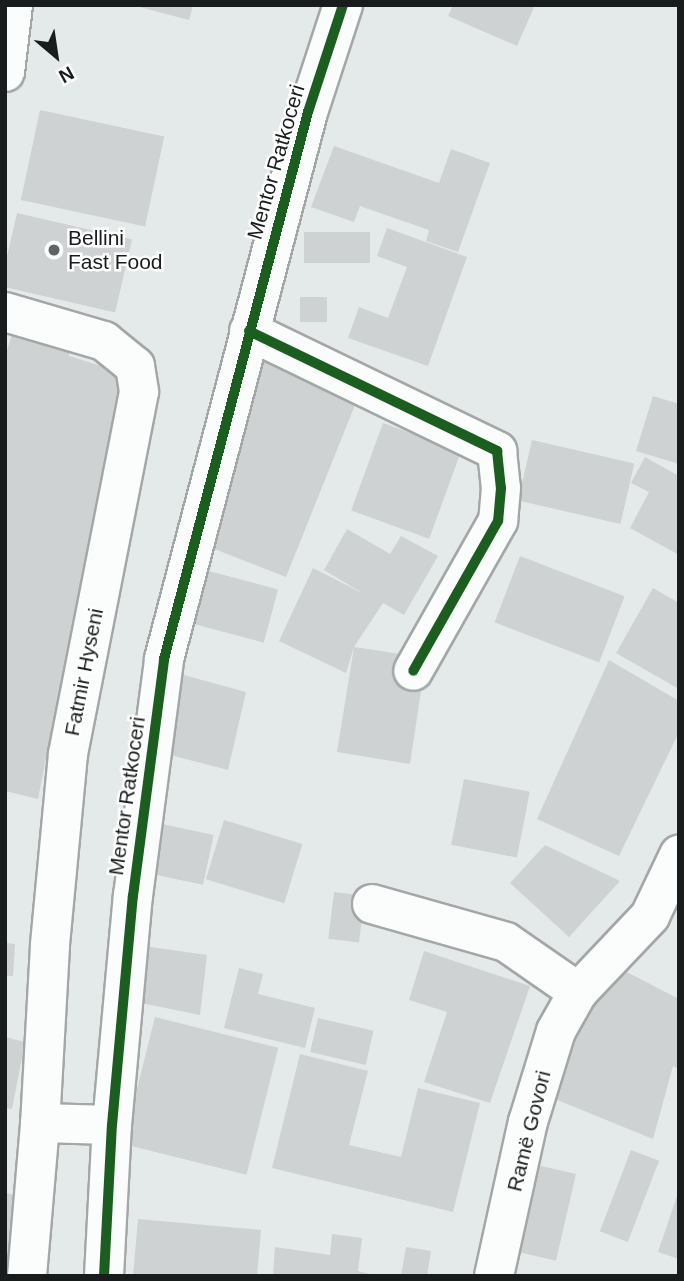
<!DOCTYPE html>
<meta charset="utf-8">
<style>
body{margin:0}
#map{position:relative;width:684px;height:1281px;overflow:hidden;background:#e4e9e9;font-family:Arial,sans-serif}
div>[style]{position:absolute}
.building>*{inset:0;background:#ced2d3;transform-origin:0 0}
.roads{filter:drop-shadow(2px 0 #a3a7a6) drop-shadow(-2px 0 #a3a7a6) drop-shadow(0 2px #a3a7a6) drop-shadow(0 -2px #a3a7a6)}
.street>*{height:38px;margin:-19px;padding:0 19px;transform-origin:19px;border-radius:19px;background:#fbfcfc}
.primary>*{height:38px;margin:-19px;padding:0 19px;transform-origin:19px;border-radius:19px;background:#fbfcfc}
.cycleway>*{height:10px;margin:-5px;padding:0 5px;transform-origin:5px;border-radius:5px;background:#1b5e20}
.dots>*{width:19px;height:19px;translate:-50% -50%;box-sizing:border-box;border:4px solid #fff;border-radius:50%}
span{translate:-50% -50%;white-space:nowrap;text-align:center;line-height:1.15;-webkit-text-stroke:5px #fff;paint-order:stroke}
.street-label{font-size:21px;color:#181c1c}
.poi-label{font-size:21px;color:#181c1c}
.left{translate:0 -50%;text-align:left}
.frame{position:absolute;inset:0;border:7px solid #181c1c;pointer-events:none}
.north{position:absolute;left:21px;top:21px;width:70px;height:70px;-webkit-text-stroke:5px #fff;paint-order:stroke;rotate:151deg;font-size:19px;font-weight:700;line-height:28px;text-align:center;color:#181c1c}
.north::after{content:'';display:block;margin:auto;width:24px;height:32px;background:#181c1c;clip-path:polygon(50% 0,100% 100%,50% 72%,0 100%)}
</style>
<div id="map">
<div class="building">
<i style="clip-path:polygon(132px 5px,193px 5px,189px 20px)"></i>
<i style="clip-path:polygon(453px 5px,535px 5px,517px 46px,448px 16px)"></i>
<i style="left:40px;top:110px;width:127px;height:92px;rotate:12deg"></i>
<i style="clip-path:polygon(334px 146px,439px 183px,451px 149px,490px 163px,458px 252px,426px 241px,429px 230px,360px 206px,354px 222px,311px 207px)"></i>
<i style="left:17px;top:213px;width:118px;height:75px;rotate:13deg"></i>
<i style="clip-path:polygon(387px 228px,467px 257px,428px 366px,348px 338px,359px 307px,388px 318px,407px 267px,377px 256px)"></i>
<i style="left:304px;top:232px;width:66px;height:31px"></i>
<i style="left:300px;top:297px;width:27px;height:25px"></i>
<i style="clip-path:polygon(13px 331px,69px 345px,69px 356px,121px 372px,125px 383px,100px 484px,38px 799px,5px 791px,5px 357px)"></i>
<i style="clip-path:polygon(266px 352px,361px 390px,286px 577px,199px 543px,218px 473px)"></i>
<i style="clip-path:polygon(653px 396px,679px 404px,679px 464px,636px 451px)"></i>
<i style="left:383px;top:423px;width:83px;height:93px;rotate:20deg"></i>
<i style="left:532px;top:440px;width:105px;height:62px;rotate:13deg"></i>
<i style="clip-path:polygon(645px 457px,679px 476px,679px 555px,630px 528px,649px 492px,631px 483px)"></i>
<i style="clip-path:polygon(347px 529px,390px 554px,401px 536px,438px 556px,404px 615px,383px 603px,354px 647px,407px 655px,403px 688px,421px 691px,410px 764px,337px 752px,354px 647px,346px 673px,279px 641px,313px 568px,364px 594px,324px 570px)"></i>
<i style="left:520px;top:556px;width:112px;height:71px;rotate:21deg"></i>
<i style="left:194px;top:567px;width:87px;height:55px;rotate:15deg"></i>
<i style="clip-path:polygon(653px 588px,679px 603px,679px 689px,616px 653px)"></i>
<i style="clip-path:polygon(609px 660px,679px 701px,679px 732px,619px 856px,537px 819px)"></i>
<i style="clip-path:polygon(169px 671px,246px 692px,228px 770px,159px 752px)"></i>
<i style="left:464px;top:779px;width:67px;height:67px;rotate:11deg"></i>
<i style="left:224px;top:820px;width:82px;height:62px;rotate:17deg"></i>
<i style="left:153px;top:822px;width:62px;height:51px;rotate:12deg"></i>
<i style="clip-path:polygon(545px 845px,620px 881px,569px 937px,510px 883px)"></i>
<i style="left:334px;top:892px;width:31px;height:47px;rotate:7deg"></i>
<i style="clip-path:polygon(5px 943px,15px 944px,13px 976px,5px 976px)"></i>
<i style="clip-path:polygon(144px 946px,207px 955px,200px 1015px,141px 1003px)"></i>
<i style="clip-path:polygon(424px 951px,530px 986px,490px 1103px,424px 1082px,447px 1012px,409px 1000px)"></i>
<i style="clip-path:polygon(617px 967px,679px 999px,679px 1069px,673px 1066px,653px 1139px,545px 1095px,580px 1007px)"></i>
<i style="clip-path:polygon(239px 968px,263px 974px,258px 994px,315px 1008px,305px 1048px,224px 1028px)"></i>
<i style="left:155px;top:1017px;width:127px;height:131px;rotate:14deg"></i>
<i style="left:318px;top:1018px;width:57px;height:35px;rotate:13deg"></i>
<i style="clip-path:polygon(5px 1037px,25px 1042px,12px 1109px,5px 1108px)"></i>
<i style="clip-path:polygon(300px 1054px,368px 1071px,349px 1145px,401px 1157px,418px 1088px,480px 1103px,453px 1212px,272px 1168px)"></i>
<i style="left:631px;top:1150px;width:30px;height:87px;rotate:21deg"></i>
<i style="left:537px;top:1165px;width:40px;height:89px;rotate:13deg"></i>
<i style="clip-path:polygon(5px 1193px,30px 1198px,12px 1276px,5px 1276px)"></i>
<i style="clip-path:polygon(678px 1193px,679px 1193px,679px 1259px,658px 1252px)"></i>
<i style="clip-path:polygon(138px 1219px,261px 1230px,257px 1276px,133px 1276px)"></i>
<i style="clip-path:polygon(332px 1234px,362px 1238px,358px 1271px,378px 1276px,273px 1276px,275px 1247px,330px 1255px)"></i>
<i style="clip-path:polygon(406px 1247px,431px 1251px,427px 1276px,401px 1276px)"></i>
</div>
<div class="roads">
<div class="street">
<i style="left:5px;top:312px;width:103px;rotate:16.3deg"></i>
<i style="left:104px;top:341px;width:40px;rotate:39deg"></i>
<i style="left:135px;top:366px;width:26px;rotate:81deg"></i>
<i style="left:139px;top:392px;width:369px;rotate:101.1deg"></i>
<i style="left:68px;top:754px;width:193px;rotate:95.4deg"></i>
<i style="left:50px;top:946px;width:177px;rotate:93.2deg"></i>
<i style="left:40px;top:1123px;width:72px;rotate:1.6deg"></i>
<i style="left:249px;top:331px;width:276px;rotate:25.8deg"></i>
<i style="left:497px;top:451px;width:37px;rotate:84deg"></i>
<i style="left:501px;top:488px;width:33px;rotate:95deg"></i>
<i style="left:498px;top:521px;width:172px;rotate:119.5deg"></i>
<i style="left:372px;top:904px;width:139px;rotate:15.8deg"></i>
<i style="left:506px;top:942px;width:88px;rotate:34.8deg"></i>
<i style="left:27px;top:1276px;width:154px;rotate:-85.1deg"></i>
<i style="left:104px;top:1276px;width:151px;rotate:-87deg"></i>
<i style="left:112px;top:1125px;width:230px;rotate:-84.8deg"></i>
<i style="left:133px;top:896px;width:239px;rotate:-82.5deg"></i>
<i style="left:164px;top:659px;width:566px;rotate:-75.25deg"></i>
<i style="left:308px;top:112px;width:113px;rotate:-71.9deg"></i>
<i style="left:494px;top:1276px;width:158px;rotate:-77.6deg"></i>
<i style="left:528px;top:1122px;width:95px;rotate:-72.9deg"></i>
<i style="left:556px;top:1031px;width:45px;rotate:-60.6deg"></i>
<i style="left:578px;top:992px;width:105px;rotate:-46.5deg"></i>
<i style="left:650px;top:916px;width:68px;rotate:-64.6deg"></i>
</div>
<div class="primary">
<i style="left:5px;top:72px;width:67px;rotate:-83.2deg"></i>
</div>
</div>
<div class="cycleway">
<i style="left:249px;top:331px;width:276px;rotate:25.8deg"></i>
<i style="left:497px;top:451px;width:37px;rotate:84deg"></i>
<i style="left:501px;top:488px;width:33px;rotate:95deg"></i>
<i style="left:498px;top:521px;width:172px;rotate:119.5deg"></i>
<i style="left:104px;top:1276px;width:151px;rotate:-87deg"></i>
<i style="left:112px;top:1125px;width:230px;rotate:-84.8deg"></i>
<i style="left:133px;top:896px;width:239px;rotate:-82.5deg"></i>
<i style="left:164px;top:659px;width:566px;rotate:-75.25deg"></i>
<i style="left:308px;top:112px;width:113px;rotate:-71.9deg"></i>
</div>
<div class="dots">
<i style="left:54px;top:250px;background:#5f6464"></i>
</div>
<div class="street-label">
<span style="left:276px;top:162px;rotate:-74deg">Mentor Ratkoceri</span>
<span style="left:84px;top:672px;rotate:-79deg">Fatmir Hyseni</span>
<span style="left:127px;top:796px;rotate:-82deg">Mentor Ratkoceri</span>
<span style="left:529px;top:1131px;rotate:-76deg">Ramë Govori</span>
</div>
<div class="poi-label">
<span class="left" style="left:68px;top:250px">Bellini<br>Fast Food</span>
</div>
<div class="frame"></div>
<div class="north">N</div>
</div>
